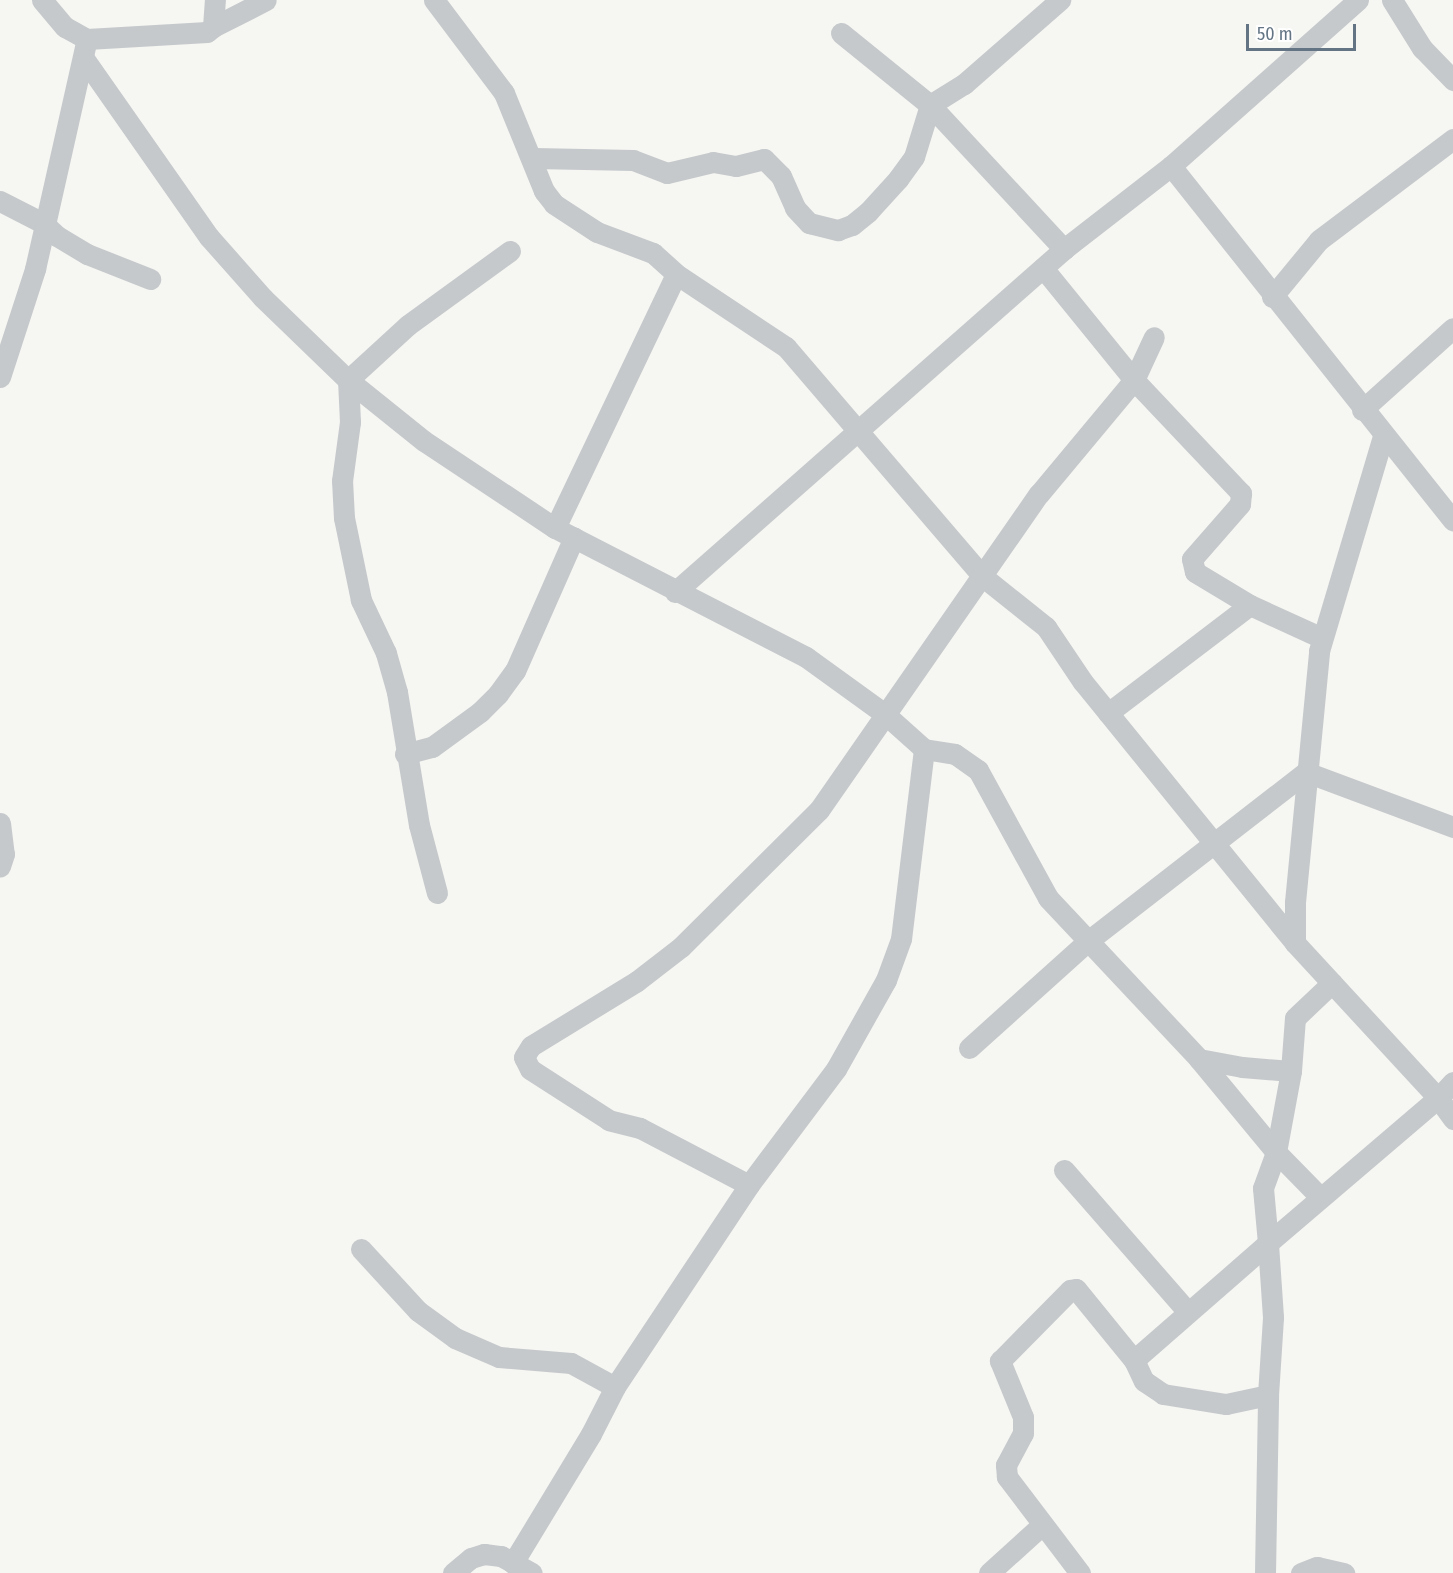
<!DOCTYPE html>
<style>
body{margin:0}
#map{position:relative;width:1453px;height:1573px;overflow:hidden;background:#f6f6f2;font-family:"Fira Sans Condensed",sans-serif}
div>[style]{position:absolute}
.minor>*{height:21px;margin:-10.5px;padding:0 10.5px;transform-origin:10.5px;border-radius:10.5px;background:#c5c9cc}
span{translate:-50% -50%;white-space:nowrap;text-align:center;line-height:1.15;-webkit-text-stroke:6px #fff;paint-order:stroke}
.scale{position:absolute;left:1246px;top:24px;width:110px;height:27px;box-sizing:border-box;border:3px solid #637585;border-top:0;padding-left:8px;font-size:18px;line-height:21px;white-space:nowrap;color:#637585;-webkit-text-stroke:4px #fff;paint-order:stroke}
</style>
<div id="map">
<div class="minor">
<i style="left:42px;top:0;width:35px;rotate:50deg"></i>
<i style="left:65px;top:27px;width:25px;rotate:29deg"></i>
<i style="left:87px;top:39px;width:120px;rotate:-3.3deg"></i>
<i style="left:207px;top:32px;width:8px;rotate:-40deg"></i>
<i style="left:213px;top:27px;width:27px;rotate:-86deg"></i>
<i style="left:434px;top:0;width:116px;rotate:53deg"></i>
<i style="left:504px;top:93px;width:106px;rotate:67.8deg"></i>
<i style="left:544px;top:191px;width:16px;rotate:52deg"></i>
<i style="left:554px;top:204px;width:51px;rotate:33.1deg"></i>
<i style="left:597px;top:232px;width:60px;rotate:20.6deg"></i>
<i style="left:653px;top:253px;width:31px;rotate:42deg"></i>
<i style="left:676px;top:274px;width:132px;rotate:33.6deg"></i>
<i style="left:786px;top:347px;width:301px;rotate:49.4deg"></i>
<i style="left:982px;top:576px;width:82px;rotate:38.6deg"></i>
<i style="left:1046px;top:627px;width:66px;rotate:56.1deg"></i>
<i style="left:1083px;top:682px;width:336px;rotate:50.9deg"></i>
<i style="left:1392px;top:0;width:57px;rotate:58deg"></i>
<i style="left:1422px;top:48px;width:45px;rotate:45.9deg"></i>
<i style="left:213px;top:27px;width:59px;rotate:-27deg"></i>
<i style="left:841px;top:33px;width:114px;rotate:39deg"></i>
<i style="left:930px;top:105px;width:197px;rotate:47.1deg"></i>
<i style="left:85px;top:60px;width:216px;rotate:55deg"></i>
<i style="left:209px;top:237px;width:81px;rotate:48.5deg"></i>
<i style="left:263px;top:298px;width:118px;rotate:44deg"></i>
<i style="left:348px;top:380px;width:97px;rotate:38.8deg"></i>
<i style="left:424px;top:441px;width:157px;rotate:33.6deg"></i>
<i style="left:555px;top:528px;width:282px;rotate:27.2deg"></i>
<i style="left:806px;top:657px;width:99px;rotate:35.9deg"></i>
<i style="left:886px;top:715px;width:51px;rotate:41.8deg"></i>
<i style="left:924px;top:749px;width:191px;rotate:96.9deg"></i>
<i style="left:901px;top:939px;width:44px;rotate:110.1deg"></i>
<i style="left:886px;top:980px;width:102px;rotate:119.3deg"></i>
<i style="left:836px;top:1069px;width:145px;rotate:126.9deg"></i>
<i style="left:749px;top:1185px;width:242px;rotate:123.6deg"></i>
<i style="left:615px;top:1387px;width:53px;rotate:117.1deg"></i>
<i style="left:591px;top:1434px;width:151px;rotate:121.2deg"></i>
<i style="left:534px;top:158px;width:99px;rotate:1.2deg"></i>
<i style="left:633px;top:160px;width:36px;rotate:21deg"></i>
<i style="left:667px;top:173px;width:47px;rotate:-13.4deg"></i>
<i style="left:713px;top:162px;width:23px;rotate:10deg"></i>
<i style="left:736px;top:166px;width:29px;rotate:-14deg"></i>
<i style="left:764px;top:159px;width:24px;rotate:45deg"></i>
<i style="left:781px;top:176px;width:35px;rotate:66deg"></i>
<i style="left:795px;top:208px;width:21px;rotate:47deg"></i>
<i style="left:809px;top:223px;width:30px;rotate:14deg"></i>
<i style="left:838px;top:230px;width:15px;rotate:-20deg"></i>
<i style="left:852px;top:225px;width:21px;rotate:-39deg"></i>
<i style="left:868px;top:212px;width:45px;rotate:-47.7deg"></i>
<i style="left:898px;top:179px;width:27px;rotate:-54deg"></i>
<i style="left:914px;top:157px;width:54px;rotate:-72.9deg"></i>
<i style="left:930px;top:105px;width:40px;rotate:-32deg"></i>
<i style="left:964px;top:84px;width:128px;rotate:-41.2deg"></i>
<i style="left:1171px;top:166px;width:453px;rotate:51.5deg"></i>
<i style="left:0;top:201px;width:48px;rotate:27.1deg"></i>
<i style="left:43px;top:223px;width:19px;rotate:43deg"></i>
<i style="left:57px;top:236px;width:35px;rotate:31deg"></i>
<i style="left:87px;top:254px;width:68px;rotate:21.6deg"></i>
<i style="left:1043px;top:268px;width:144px;rotate:50.9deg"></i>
<i style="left:1134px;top:380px;width:156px;rotate:46.6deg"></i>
<i style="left:1241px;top:493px;width:11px;rotate:95deg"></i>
<i style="left:1240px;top:504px;width:73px;rotate:131.1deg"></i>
<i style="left:1192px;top:559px;width:13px;rotate:77deg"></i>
<i style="left:1195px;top:572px;width:64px;rotate:31deg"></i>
<i style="left:1250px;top:605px;width:79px;rotate:24.6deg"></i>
<i style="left:1272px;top:297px;width:74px;rotate:-50.5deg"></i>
<i style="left:1319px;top:240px;width:168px;rotate:-37deg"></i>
<i style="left:0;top:377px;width:114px;rotate:-72deg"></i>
<i style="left:35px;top:269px;width:236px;rotate:-77.3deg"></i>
<i style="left:1362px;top:410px;width:122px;rotate:-42deg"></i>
<i style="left:555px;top:528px;width:281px;rotate:-64.5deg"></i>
<i style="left:675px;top:592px;width:519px;rotate:-41.4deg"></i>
<i style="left:1064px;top:249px;width:135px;rotate:-37.8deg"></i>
<i style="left:1171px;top:166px;width:250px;rotate:-41.6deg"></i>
<i style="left:1108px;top:713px;width:178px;rotate:-37.3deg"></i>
<i style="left:924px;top:749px;width:31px;rotate:9deg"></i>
<i style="left:955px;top:754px;width:28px;rotate:35deg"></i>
<i style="left:978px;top:770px;width:146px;rotate:61.3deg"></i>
<i style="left:1048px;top:898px;width:221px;rotate:46.8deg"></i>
<i style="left:1199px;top:1059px;width:121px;rotate:50.4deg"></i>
<i style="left:1276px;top:1152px;width:63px;rotate:45.6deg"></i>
<i style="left:405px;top:754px;width:28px;rotate:-15deg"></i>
<i style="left:432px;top:747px;width:59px;rotate:-36.1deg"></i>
<i style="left:480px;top:712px;width:25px;rotate:-45deg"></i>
<i style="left:498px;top:694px;width:29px;rotate:-54deg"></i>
<i style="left:515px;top:671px;width:146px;rotate:-66.2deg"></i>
<i style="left:0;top:823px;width:31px;rotate:83deg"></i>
<i style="left:4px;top:854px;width:13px;rotate:108deg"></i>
<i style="left:437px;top:893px;width:70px;rotate:-104.8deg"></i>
<i style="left:419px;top:825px;width:135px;rotate:-99.4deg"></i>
<i style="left:397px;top:692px;width:41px;rotate:-105.8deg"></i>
<i style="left:386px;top:653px;width:59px;rotate:-115.3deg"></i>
<i style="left:361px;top:600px;width:84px;rotate:-101.7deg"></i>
<i style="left:344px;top:518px;width:37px;rotate:-93deg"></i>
<i style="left:342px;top:481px;width:60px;rotate:-82.3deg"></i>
<i style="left:350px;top:422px;width:42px;rotate:-92.7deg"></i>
<i style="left:348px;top:380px;width:81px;rotate:-42.5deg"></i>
<i style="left:408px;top:325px;width:126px;rotate:-36deg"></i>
<i style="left:969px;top:1048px;width:160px;rotate:-42deg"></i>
<i style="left:1088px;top:941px;width:276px;rotate:-37.8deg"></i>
<i style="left:1306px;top:772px;width:157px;rotate:20.5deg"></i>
<i style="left:1199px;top:1059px;width:44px;rotate:10.5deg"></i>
<i style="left:1242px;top:1067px;width:49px;rotate:4.7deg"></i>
<i style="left:1453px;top:1082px;width:22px;rotate:133deg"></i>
<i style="left:1438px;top:1098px;width:26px;rotate:54deg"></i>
<i style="left:1064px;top:1170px;width:187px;rotate:48.9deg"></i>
<i style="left:749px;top:1185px;width:123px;rotate:-152.4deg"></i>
<i style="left:640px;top:1128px;width:32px;rotate:-166deg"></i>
<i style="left:609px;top:1120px;width:94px;rotate:-147.2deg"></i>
<i style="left:530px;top:1069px;width:13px;rotate:-117deg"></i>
<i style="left:524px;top:1057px;width:13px;rotate:-58deg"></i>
<i style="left:531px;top:1046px;width:124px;rotate:-31.5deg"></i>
<i style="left:637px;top:981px;width:56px;rotate:-37.7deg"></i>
<i style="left:681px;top:947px;width:194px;rotate:-44.8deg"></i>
<i style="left:819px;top:810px;width:385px;rotate:-55.2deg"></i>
<i style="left:1039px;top:494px;width:148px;rotate:-50.2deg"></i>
<i style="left:1134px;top:380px;width:47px;rotate:-65.1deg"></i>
<i style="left:361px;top:1249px;width:84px;rotate:47.4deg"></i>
<i style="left:418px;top:1311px;width:46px;rotate:36.1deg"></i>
<i style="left:455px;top:1338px;width:48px;rotate:23.4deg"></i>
<i style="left:499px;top:1357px;width:72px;rotate:4.8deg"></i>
<i style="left:571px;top:1363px;width:50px;rotate:28.6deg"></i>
<i style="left:1134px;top:1360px;width:178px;rotate:-41.1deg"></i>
<i style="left:1268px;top:1243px;width:55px;rotate:-95.2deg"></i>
<i style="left:1263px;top:1188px;width:38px;rotate:-70deg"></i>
<i style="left:1276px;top:1152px;width:82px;rotate:-79.5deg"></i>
<i style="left:1291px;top:1071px;width:53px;rotate:-85.7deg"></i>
<i style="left:1295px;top:1018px;width:51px;rotate:-43.4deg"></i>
<i style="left:453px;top:1573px;width:23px;rotate:-40deg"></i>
<i style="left:471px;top:1558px;width:14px;rotate:-17deg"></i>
<i style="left:484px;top:1554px;width:17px;rotate:7deg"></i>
<i style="left:501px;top:1556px;width:35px;rotate:29deg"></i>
<i style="left:989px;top:1573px;width:72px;rotate:-42.2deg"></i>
<i style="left:1080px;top:1573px;width:121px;rotate:-127.2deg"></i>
<i style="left:1007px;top:1477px;width:12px;rotate:-95deg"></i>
<i style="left:1006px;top:1465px;width:36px;rotate:-62deg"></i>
<i style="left:1023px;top:1433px;width:16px;rotate:-90deg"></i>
<i style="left:1023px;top:1417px;width:61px;rotate:-112.3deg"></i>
<i style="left:1000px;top:1361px;width:100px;rotate:-45.4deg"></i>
<i style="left:1070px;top:1290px;width:6px;rotate:-9deg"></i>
<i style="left:1076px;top:1289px;width:92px;rotate:50.8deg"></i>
<i style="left:1134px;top:1360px;width:23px;rotate:65deg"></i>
<i style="left:1144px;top:1381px;width:23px;rotate:34deg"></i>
<i style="left:1163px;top:1394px;width:64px;rotate:9deg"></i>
<i style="left:1226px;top:1404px;width:43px;rotate:-12.1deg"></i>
<i style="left:1265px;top:1573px;width:178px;rotate:-89deg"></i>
<i style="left:1268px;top:1395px;width:78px;rotate:-86.3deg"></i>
<i style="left:1273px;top:1317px;width:74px;rotate:-93.9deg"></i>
<i style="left:1268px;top:1243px;width:223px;rotate:-40.5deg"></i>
<i style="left:1438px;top:1098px;width:211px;rotate:-132.7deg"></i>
<i style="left:1295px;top:943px;width:41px;rotate:-90deg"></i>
<i style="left:1295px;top:902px;width:252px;rotate:-84.5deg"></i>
<i style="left:1319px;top:651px;width:224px;rotate:-73.4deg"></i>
<i style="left:1301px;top:1573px;width:17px;rotate:-21deg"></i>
<i style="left:1317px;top:1567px;width:28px;rotate:13deg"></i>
</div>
<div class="scale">50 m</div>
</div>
